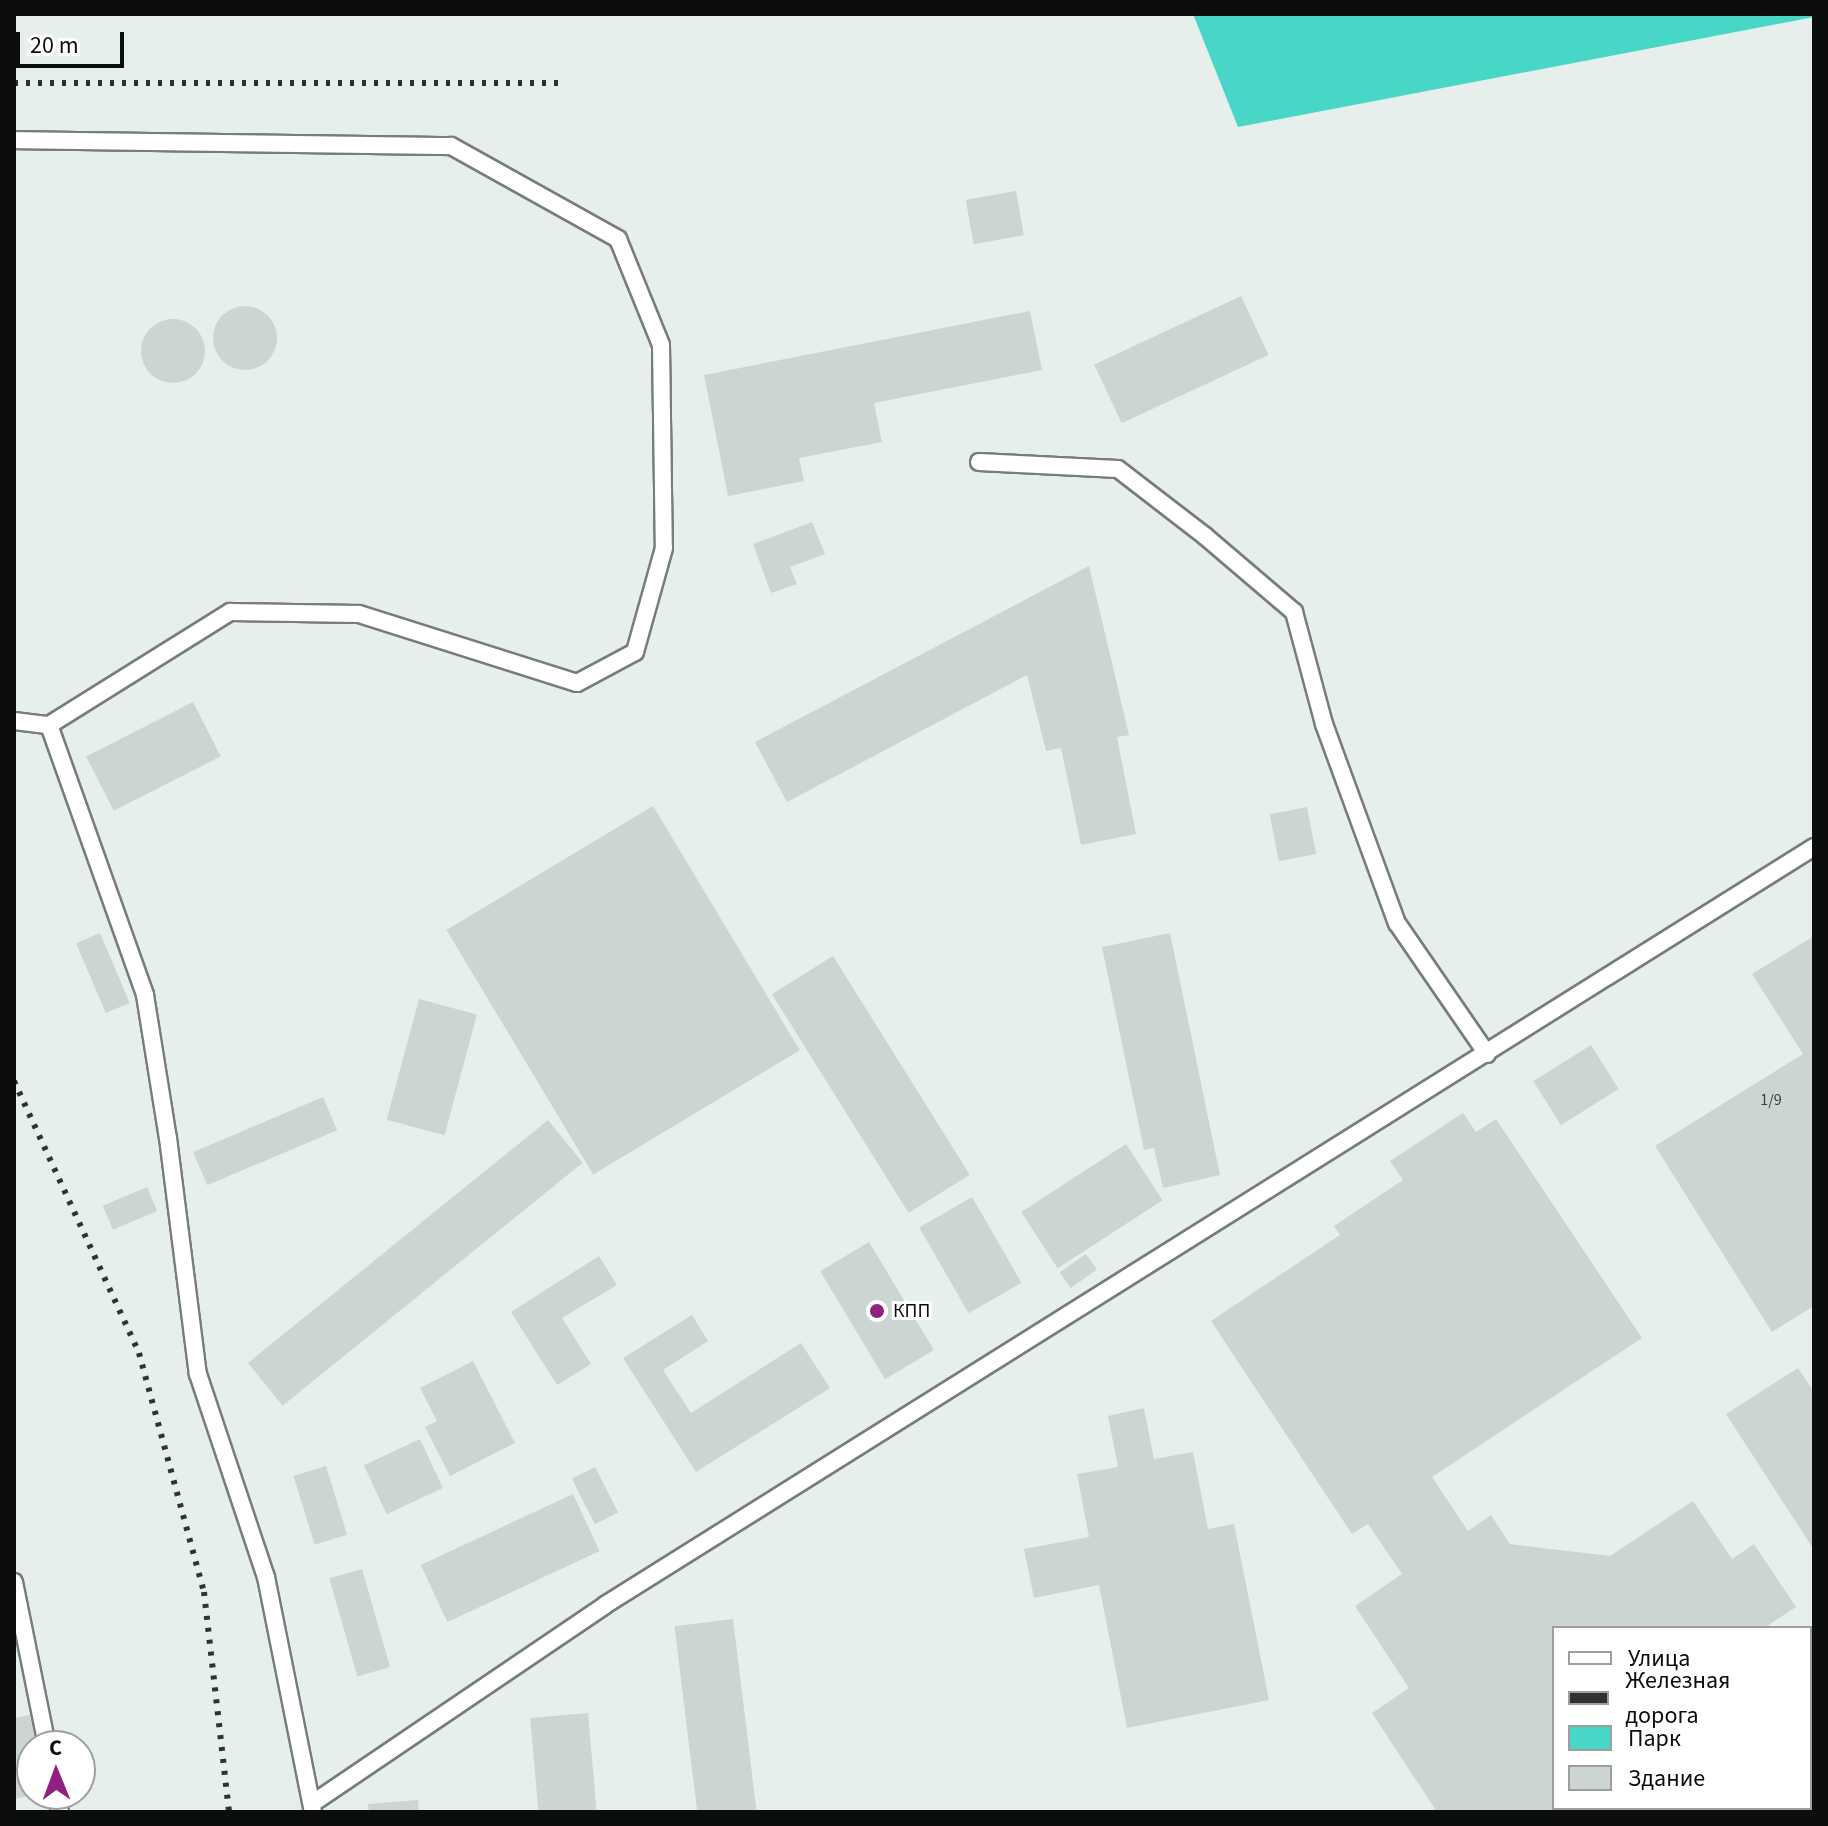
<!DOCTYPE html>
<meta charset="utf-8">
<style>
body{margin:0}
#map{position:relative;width:1828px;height:1826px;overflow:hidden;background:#e7efed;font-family:"Source Sans 3",sans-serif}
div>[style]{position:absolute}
.green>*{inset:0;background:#48d6c7}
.building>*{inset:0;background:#cdd5d4;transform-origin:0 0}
.round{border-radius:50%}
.roads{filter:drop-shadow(2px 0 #767d7b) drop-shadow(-2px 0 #767d7b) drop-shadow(0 2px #767d7b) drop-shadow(0 -2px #767d7b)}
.service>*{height:16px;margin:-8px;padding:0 8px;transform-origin:8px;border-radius:8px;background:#fff}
.minor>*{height:32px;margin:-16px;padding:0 16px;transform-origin:16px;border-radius:16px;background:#fff}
.rail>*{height:6px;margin-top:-3px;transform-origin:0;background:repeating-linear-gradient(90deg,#2e3231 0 4px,transparent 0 12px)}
.dots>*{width:22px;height:22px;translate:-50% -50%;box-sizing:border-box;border:4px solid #fff;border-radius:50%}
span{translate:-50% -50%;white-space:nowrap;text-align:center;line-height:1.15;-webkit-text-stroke:6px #fff;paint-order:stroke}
.number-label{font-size:16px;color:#3c403f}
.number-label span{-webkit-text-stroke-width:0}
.poi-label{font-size:20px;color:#0b0e0d}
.left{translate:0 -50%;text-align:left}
.frame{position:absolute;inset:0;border:16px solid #0b0e0d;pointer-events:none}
.legend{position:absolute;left:1552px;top:1626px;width:260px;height:184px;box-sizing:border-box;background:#fff;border:2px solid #9d9f9e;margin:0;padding:10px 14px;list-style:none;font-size:24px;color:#0b0e0d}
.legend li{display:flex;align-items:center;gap:16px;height:40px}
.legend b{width:40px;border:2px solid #9d9f9e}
.north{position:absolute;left:16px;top:1730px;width:80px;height:80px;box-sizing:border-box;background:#fff;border:2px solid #9d9f9e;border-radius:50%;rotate:359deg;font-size:22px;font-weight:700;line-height:32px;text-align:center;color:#0b0e0d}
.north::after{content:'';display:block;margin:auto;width:28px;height:36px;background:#912081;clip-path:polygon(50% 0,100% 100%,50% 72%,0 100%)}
.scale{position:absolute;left:16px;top:32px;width:108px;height:36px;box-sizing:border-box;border:4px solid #0b0e0d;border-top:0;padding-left:10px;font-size:24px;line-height:28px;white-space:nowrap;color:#0b0e0d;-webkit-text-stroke:6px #fff;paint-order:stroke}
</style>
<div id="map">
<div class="green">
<i style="clip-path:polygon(1193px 14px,1814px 14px,1814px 17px,1238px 127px)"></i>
</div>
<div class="building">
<i style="left:1016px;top:191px;width:45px;height:51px;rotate:80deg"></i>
<i style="left:1241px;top:296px;width:65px;height:162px;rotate:65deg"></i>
<i class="round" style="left:213px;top:306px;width:64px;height:64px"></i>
<i style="clip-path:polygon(1030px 311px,1042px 370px,874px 403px,882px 442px,799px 458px,804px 481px,728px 496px,704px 375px)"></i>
<i class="round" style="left:141px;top:319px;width:64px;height:64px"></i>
<i style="clip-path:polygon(812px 522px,825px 554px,790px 567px,797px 584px,771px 593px,753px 544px)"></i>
<i style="clip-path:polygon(1089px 566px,1129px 735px,1117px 737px,1136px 834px,1081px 845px,1061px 748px,1046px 751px,1027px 675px,787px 802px,755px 742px)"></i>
<i style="left:193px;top:702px;width:61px;height:120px;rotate:63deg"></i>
<i style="left:653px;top:806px;width:285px;height:241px;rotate:59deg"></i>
<i style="left:1307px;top:807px;width:48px;height:38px;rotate:79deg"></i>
<i style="left:100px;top:933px;width:76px;height:26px;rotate:67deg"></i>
<i style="clip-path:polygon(1170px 933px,1220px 1175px,1163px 1188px,1154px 1148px,1144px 1150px,1102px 947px)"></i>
<i style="clip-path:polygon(1814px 936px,1814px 1306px,1772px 1332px,1655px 1146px,1803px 1054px,1752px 974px)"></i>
<i style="left:833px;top:956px;width:258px;height:72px;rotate:58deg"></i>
<i style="left:419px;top:999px;width:60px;height:125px;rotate:15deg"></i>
<i style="left:1591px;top:1045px;width:52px;height:68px;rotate:58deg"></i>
<i style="left:323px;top:1097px;width:36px;height:141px;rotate:67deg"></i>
<i style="clip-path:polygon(1463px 1113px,1476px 1132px,1496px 1119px,1642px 1338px,1432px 1477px,1468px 1531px,1491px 1515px,1510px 1544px,1610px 1556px,1693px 1501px,1732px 1559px,1754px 1544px,1796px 1607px,1764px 1628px,1554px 1628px,1554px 1808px,1548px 1812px,1437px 1812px,1372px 1713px,1409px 1688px,1355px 1606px,1402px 1574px,1368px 1524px,1352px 1534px,1211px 1321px,1340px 1235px,1334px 1226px,1403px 1180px,1390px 1161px)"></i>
<i style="left:548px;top:1120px;width:55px;height:386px;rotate:51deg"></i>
<i style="left:1126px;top:1144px;width:67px;height:125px;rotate:57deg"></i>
<i style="left:147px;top:1187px;width:26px;height:48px;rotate:67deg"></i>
<i style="left:972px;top:1197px;width:99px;height:61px;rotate:60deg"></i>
<i style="left:869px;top:1242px;width:126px;height:57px;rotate:59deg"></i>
<i style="left:1086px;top:1254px;width:19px;height:32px;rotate:55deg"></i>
<i style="clip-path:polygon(599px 1256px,617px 1285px,562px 1318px,591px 1364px,557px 1385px,511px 1312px)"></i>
<i style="clip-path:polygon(692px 1315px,708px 1341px,663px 1370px,691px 1413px,801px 1343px,830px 1388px,696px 1472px,623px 1358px)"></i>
<i style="clip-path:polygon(473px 1361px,515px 1443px,450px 1476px,425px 1427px,437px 1421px,420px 1388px)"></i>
<i style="clip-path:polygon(1798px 1368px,1814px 1392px,1814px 1550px,1726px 1414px)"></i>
<i style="clip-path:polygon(1144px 1408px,1154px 1459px,1193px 1452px,1208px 1529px,1234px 1524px,1269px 1700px,1127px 1728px,1099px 1585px,1034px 1598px,1024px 1549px,1089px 1537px,1077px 1474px,1118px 1467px,1108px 1416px)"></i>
<i style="left:420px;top:1439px;width:54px;height:62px;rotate:65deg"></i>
<i style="left:326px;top:1466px;width:72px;height:34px;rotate:73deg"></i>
<i style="left:595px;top:1467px;width:51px;height:26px;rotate:63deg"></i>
<i style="left:573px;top:1494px;width:63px;height:168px;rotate:65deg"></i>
<i style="left:362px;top:1569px;width:102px;height:34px;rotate:74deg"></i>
<i style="left:733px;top:1619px;width:195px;height:59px;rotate:83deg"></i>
<i style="left:588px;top:1713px;width:99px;height:58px;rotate:85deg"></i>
<i style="clip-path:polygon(30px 1715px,36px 1746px,32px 1746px,32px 1795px,15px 1799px,14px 1718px)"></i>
<i style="clip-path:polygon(418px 1800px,419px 1812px,369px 1812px,368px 1804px)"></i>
</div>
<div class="roads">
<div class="service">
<i style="left:14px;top:140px;width:437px;rotate:0.8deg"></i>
<i style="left:451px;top:146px;width:191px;rotate:29.1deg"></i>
<i style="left:618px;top:239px;width:114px;rotate:67.9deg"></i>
<i style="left:661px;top:345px;width:203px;rotate:89.2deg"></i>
<i style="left:664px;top:548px;width:108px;rotate:105.6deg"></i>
<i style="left:635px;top:652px;width:66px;rotate:151.9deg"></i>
<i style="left:577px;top:683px;width:229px;rotate:-162.4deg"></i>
<i style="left:359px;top:614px;width:129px;rotate:-179.1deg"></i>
<i style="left:230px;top:612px;width:213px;rotate:148deg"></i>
<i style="left:49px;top:725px;width:287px;rotate:70.4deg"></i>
<i style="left:145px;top:995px;width:145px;rotate:80.9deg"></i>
<i style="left:168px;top:1138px;width:238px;rotate:82.8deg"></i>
<i style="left:198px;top:1374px;width:214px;rotate:71.5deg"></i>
<i style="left:266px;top:1577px;width:240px;rotate:78.7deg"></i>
<i style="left:979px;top:462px;width:139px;rotate:2.9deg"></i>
<i style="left:1118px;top:469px;width:110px;rotate:37.6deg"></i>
<i style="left:1205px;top:536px;width:117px;rotate:40.5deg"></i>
<i style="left:1294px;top:612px;width:116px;rotate:75deg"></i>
<i style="left:1324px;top:724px;width:212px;rotate:69.9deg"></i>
<i style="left:1397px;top:923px;width:159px;rotate:55.5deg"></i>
<i style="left:14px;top:721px;width:35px;rotate:7deg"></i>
<i style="left:14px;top:1582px;width:167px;rotate:78.6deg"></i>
<i style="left:57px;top:1794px;width:18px;rotate:81deg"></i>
<i style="left:313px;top:1803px;width:353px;rotate:-34.1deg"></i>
<i style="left:605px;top:1605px;width:1427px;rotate:-32.09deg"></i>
</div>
<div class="minor">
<i style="left:1810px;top:1758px;width:4px;rotate:-27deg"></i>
<i style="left:1729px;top:1812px;width:7px;rotate:-34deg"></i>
</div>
</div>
<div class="rail">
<i style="left:14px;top:83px;width:547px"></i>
<i style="left:14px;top:1081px;width:299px;rotate:65.3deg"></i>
<i style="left:139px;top:1353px;width:248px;rotate:74.8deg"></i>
<i style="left:204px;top:1592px;width:221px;rotate:83.5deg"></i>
</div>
<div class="dots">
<i style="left:877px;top:1311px;background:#912081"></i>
</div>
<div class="number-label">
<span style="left:1771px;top:1100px">1/9</span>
</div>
<div class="poi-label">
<span class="left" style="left:893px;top:1311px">КПП</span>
</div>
<div class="frame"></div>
<ul class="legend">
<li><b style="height:10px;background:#fff"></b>Улица</li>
<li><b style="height:10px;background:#2e3231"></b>Железная дорога</li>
<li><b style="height:22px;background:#48d6c7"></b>Парк</li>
<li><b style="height:22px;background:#cdd5d4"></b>Здание</li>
</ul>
<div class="north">С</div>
<div class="scale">20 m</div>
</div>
